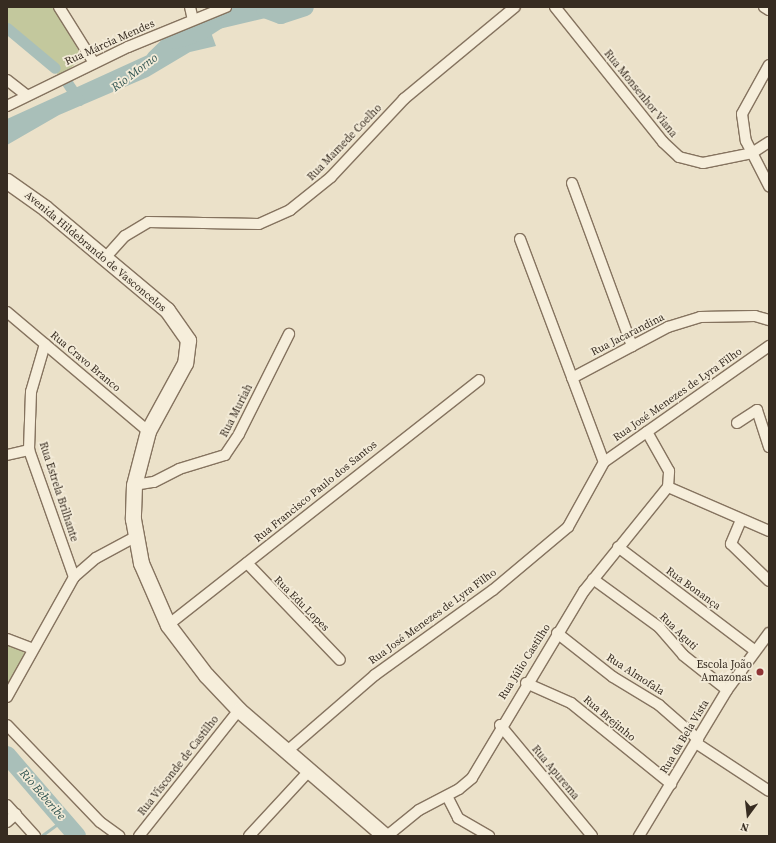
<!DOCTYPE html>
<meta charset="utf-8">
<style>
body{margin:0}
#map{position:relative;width:776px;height:843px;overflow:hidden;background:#ebe1c9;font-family:"Source Serif 4",serif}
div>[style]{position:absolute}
.green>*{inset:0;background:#c3c89d}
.water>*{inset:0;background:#a9bfb9}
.stream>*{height:3px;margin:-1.5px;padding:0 1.5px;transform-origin:1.5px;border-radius:1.5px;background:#a9bfb9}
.canal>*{height:11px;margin:-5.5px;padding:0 5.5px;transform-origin:5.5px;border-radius:5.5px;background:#a9bfb9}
.river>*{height:18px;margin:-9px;padding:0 9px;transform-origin:9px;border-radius:9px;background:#a9bfb9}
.roads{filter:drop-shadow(1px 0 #85735f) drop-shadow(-1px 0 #85735f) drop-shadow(0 1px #85735f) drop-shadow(0 -1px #85735f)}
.street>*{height:10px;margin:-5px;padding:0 5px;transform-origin:5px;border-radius:5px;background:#f6eedb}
.secondary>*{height:15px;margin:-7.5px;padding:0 7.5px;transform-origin:7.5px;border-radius:7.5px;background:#f6eedb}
.dots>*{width:11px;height:11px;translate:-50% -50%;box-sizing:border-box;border:2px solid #f3ebd8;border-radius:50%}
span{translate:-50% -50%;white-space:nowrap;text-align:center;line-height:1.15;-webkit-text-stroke:3.5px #f3ebd8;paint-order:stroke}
.street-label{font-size:11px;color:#372c21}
.poi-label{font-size:11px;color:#372c21}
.right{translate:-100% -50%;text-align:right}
.water-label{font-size:12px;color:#325653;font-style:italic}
.frame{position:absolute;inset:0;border:8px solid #372c21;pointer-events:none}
.north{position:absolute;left:728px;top:795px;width:40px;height:40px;-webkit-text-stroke:3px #f3ebd8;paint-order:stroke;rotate:195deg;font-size:11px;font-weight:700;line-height:16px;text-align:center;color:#372c21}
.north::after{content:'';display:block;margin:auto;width:14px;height:18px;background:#372c21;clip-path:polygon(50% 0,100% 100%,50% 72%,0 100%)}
</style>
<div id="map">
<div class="green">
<i style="clip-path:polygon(7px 7px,53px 7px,83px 58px,60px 76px,7px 32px)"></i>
<i style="clip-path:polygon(7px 644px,25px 653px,7px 688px)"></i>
</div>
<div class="water">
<i style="clip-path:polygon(209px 27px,216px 46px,190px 52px,148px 77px,59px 115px,7px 145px,7px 119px)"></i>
</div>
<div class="stream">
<i style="left:41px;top:836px;width:27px;rotate:-36deg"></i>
</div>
<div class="canal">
<i style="left:7px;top:28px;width:62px;rotate:39.8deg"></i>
<i style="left:66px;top:81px;width:23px;rotate:56deg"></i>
</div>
<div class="river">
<i style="left:155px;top:59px;width:28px;rotate:-44deg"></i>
<i style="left:175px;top:40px;width:24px;rotate:-17deg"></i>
<i style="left:198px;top:33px;width:24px;rotate:-33deg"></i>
<i style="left:218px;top:20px;width:48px;rotate:-13.2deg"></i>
<i style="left:265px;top:9px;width:17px;rotate:21deg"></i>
<i style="left:281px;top:15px;width:25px;rotate:-18deg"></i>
<i style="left:7px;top:755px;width:107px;rotate:49.2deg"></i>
</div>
<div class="roads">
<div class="street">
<i style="left:59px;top:7px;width:66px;rotate:58deg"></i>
<i style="left:190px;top:7px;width:13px;rotate:77deg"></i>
<i style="left:555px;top:7px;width:173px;rotate:51.3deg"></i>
<i style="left:663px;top:142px;width:22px;rotate:43deg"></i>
<i style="left:679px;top:157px;width:25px;rotate:14deg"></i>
<i style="left:703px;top:163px;width:50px;rotate:-11.5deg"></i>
<i style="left:752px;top:153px;width:20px;rotate:-33deg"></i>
<i style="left:764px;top:7px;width:6px;rotate:31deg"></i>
<i style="left:769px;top:65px;width:56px;rotate:118.9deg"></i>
<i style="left:742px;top:114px;width:27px;rotate:82deg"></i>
<i style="left:746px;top:141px;width:51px;rotate:62.9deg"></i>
<i style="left:7px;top:80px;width:24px;rotate:38deg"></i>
<i style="left:7px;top:106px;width:135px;rotate:-26deg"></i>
<i style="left:128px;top:47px;width:106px;rotate:-22.2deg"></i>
<i style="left:572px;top:183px;width:174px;rotate:69.8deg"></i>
<i style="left:520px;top:239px;width:238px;rotate:69.4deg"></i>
<i style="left:105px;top:258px;width:30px;rotate:-48deg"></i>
<i style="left:125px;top:236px;width:27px;rotate:-31deg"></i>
<i style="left:148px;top:222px;width:111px;rotate:1deg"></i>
<i style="left:259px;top:224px;width:34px;rotate:-24deg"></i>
<i style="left:290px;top:210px;width:53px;rotate:-38.8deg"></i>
<i style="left:331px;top:177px;width:107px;rotate:-46.9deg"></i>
<i style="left:404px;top:99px;width:144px;rotate:-39.7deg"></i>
<i style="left:7px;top:312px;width:185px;rotate:40.2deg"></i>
<i style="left:45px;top:344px;width:50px;rotate:106.3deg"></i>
<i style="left:31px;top:392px;width:58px;rotate:92deg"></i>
<i style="left:29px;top:450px;width:135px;rotate:70.5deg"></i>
<i style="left:572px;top:378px;width:109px;rotate:-28deg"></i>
<i style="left:668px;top:327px;width:34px;rotate:-17deg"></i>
<i style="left:700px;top:317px;width:55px;rotate:-1deg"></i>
<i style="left:755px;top:316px;width:15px;rotate:16deg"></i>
<i style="left:737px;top:423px;width:24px;rotate:-33deg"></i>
<i style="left:757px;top:410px;width:39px;rotate:72deg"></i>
<i style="left:7px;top:455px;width:23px;rotate:-13deg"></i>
<i style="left:134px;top:485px;width:20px;rotate:-9deg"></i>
<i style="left:154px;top:482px;width:28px;rotate:-27deg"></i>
<i style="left:179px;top:469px;width:48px;rotate:-16.9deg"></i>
<i style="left:225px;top:455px;width:25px;rotate:-56deg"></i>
<i style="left:239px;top:434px;width:112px;rotate:-63.4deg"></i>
<i style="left:668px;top:487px;width:110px;rotate:23.5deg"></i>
<i style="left:741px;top:520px;width:26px;rotate:113deg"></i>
<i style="left:731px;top:544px;width:53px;rotate:44.2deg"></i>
<i style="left:618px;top:547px;width:171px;rotate:37.1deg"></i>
<i style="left:247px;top:563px;width:134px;rotate:46.2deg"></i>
<i style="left:593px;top:579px;width:82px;rotate:36deg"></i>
<i style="left:659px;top:627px;width:37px;rotate:49deg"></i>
<i style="left:683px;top:655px;width:56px;rotate:38.5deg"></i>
<i style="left:168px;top:625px;width:396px;rotate:-38.2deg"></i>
<i style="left:557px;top:633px;width:71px;rotate:38.2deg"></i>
<i style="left:613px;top:677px;width:54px;rotate:31.3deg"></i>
<i style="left:659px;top:705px;width:52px;rotate:41.1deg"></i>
<i style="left:7px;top:639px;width:28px;rotate:21deg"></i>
<i style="left:526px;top:683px;width:49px;rotate:24deg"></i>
<i style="left:571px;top:703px;width:129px;rotate:39deg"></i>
<i style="left:7px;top:697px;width:137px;rotate:-60.8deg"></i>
<i style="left:74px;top:577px;width:29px;rotate:-41deg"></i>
<i style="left:96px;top:558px;width:44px;rotate:-28.3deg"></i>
<i style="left:7px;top:725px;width:134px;rotate:46.2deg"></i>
<i style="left:100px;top:822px;width:24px;rotate:36deg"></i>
<i style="left:500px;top:725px;width:144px;rotate:50.3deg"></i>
<i style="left:696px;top:743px;width:87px;rotate:33.3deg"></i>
<i style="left:286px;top:752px;width:118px;rotate:-40.9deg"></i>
<i style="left:375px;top:675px;width:145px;rotate:-35.8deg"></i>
<i style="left:493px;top:590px;width:98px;rotate:-40deg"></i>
<i style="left:568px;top:527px;width:74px;rotate:-61deg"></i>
<i style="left:604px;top:462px;width:202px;rotate:-35.1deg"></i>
<i style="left:447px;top:796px;width:25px;rotate:63deg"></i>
<i style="left:458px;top:818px;width:36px;rotate:30deg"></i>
<i style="left:7px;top:805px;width:42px;rotate:47.9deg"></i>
<i style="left:7px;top:822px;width:12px;rotate:-42deg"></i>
<i style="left:139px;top:836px;width:161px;rotate:-51.6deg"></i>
<i style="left:249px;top:836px;width:87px;rotate:-47.3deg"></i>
<i style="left:387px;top:836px;width:41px;rotate:-39.1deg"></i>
<i style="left:419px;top:810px;width:45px;rotate:-27.7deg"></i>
<i style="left:459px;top:789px;width:17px;rotate:-40deg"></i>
<i style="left:472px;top:778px;width:218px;rotate:-59.1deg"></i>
<i style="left:584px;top:591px;width:134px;rotate:-51.1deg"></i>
<i style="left:668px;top:487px;width:16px;rotate:-86deg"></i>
<i style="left:669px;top:471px;width:45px;rotate:-119.4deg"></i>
<i style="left:639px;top:836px;width:170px;rotate:-58.9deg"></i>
<i style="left:727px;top:690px;width:71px;rotate:-53.6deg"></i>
</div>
<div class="secondary">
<i style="left:7px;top:181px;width:47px;rotate:35.4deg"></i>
<i style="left:45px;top:208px;width:159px;rotate:39.9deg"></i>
<i style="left:167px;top:310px;width:37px;rotate:55deg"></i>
<i style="left:188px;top:340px;width:23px;rotate:97deg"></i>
<i style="left:185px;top:363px;width:77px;rotate:118.6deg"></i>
<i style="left:148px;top:431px;width:56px;rotate:104.5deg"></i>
<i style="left:134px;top:485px;width:34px;rotate:92deg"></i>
<i style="left:133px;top:519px;width:45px;rotate:79.7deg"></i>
<i style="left:141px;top:563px;width:68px;rotate:66.5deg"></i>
<i style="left:168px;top:625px;width:63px;rotate:52.8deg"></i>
<i style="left:206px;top:675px;width:48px;rotate:46.7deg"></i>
<i style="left:239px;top:710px;width:193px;rotate:40.8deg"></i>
</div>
</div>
<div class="dots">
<i style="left:760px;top:672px;background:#8f3435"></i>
</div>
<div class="street-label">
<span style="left:110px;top:43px;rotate:-24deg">Rua Márcia Mendes</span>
<span style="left:640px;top:94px;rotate:51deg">Rua Monsenhor Viana</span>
<span style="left:345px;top:143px;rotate:-46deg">Rua Mamede Coelho</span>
<span style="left:95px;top:252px;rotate:40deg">Avenida Hildebrando de Vasconcelos</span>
<span style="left:628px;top:335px;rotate:-27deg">Rua Jacarandina</span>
<span style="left:85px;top:362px;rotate:40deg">Rua Cravo Branco</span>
<span style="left:678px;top:395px;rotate:-35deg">Rua José Menezes de Lyra Filho</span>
<span style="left:237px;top:411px;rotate:-63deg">Rua Muriah</span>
<span style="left:58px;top:492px;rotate:72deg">Rua Estrela Brilhante</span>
<span style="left:316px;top:492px;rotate:-39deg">Rua Francisco Paulo dos Santos</span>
<span style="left:693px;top:589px;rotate:36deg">Rua Bonança</span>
<span style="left:301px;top:604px;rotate:45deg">Rua Edu Lopes</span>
<span style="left:433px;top:617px;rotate:-36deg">Rua José Menezes de Lyra Filho</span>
<span style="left:678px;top:632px;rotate:44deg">Rua Aguti</span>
<span style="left:525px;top:662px;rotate:-58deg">Rua Júlio Castilho</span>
<span style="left:635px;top:675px;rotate:33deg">Rua Almofala</span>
<span style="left:609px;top:719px;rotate:40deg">Rua Brejinho</span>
<span style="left:685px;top:737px;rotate:-59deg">Rua da Bela Vista</span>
<span style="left:179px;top:766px;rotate:-52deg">Rua Visconde de Castilho</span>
<span style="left:555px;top:773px;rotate:50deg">Rua Apurema</span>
</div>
<div class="poi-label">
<span class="right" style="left:752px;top:672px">Escola João<br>Amazonas</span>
</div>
<div class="water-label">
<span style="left:135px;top:73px;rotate:-37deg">Rio Morno</span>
<span style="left:42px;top:795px;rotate:49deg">Rio Beberibe</span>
</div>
<div class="frame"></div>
<div class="north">N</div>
</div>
